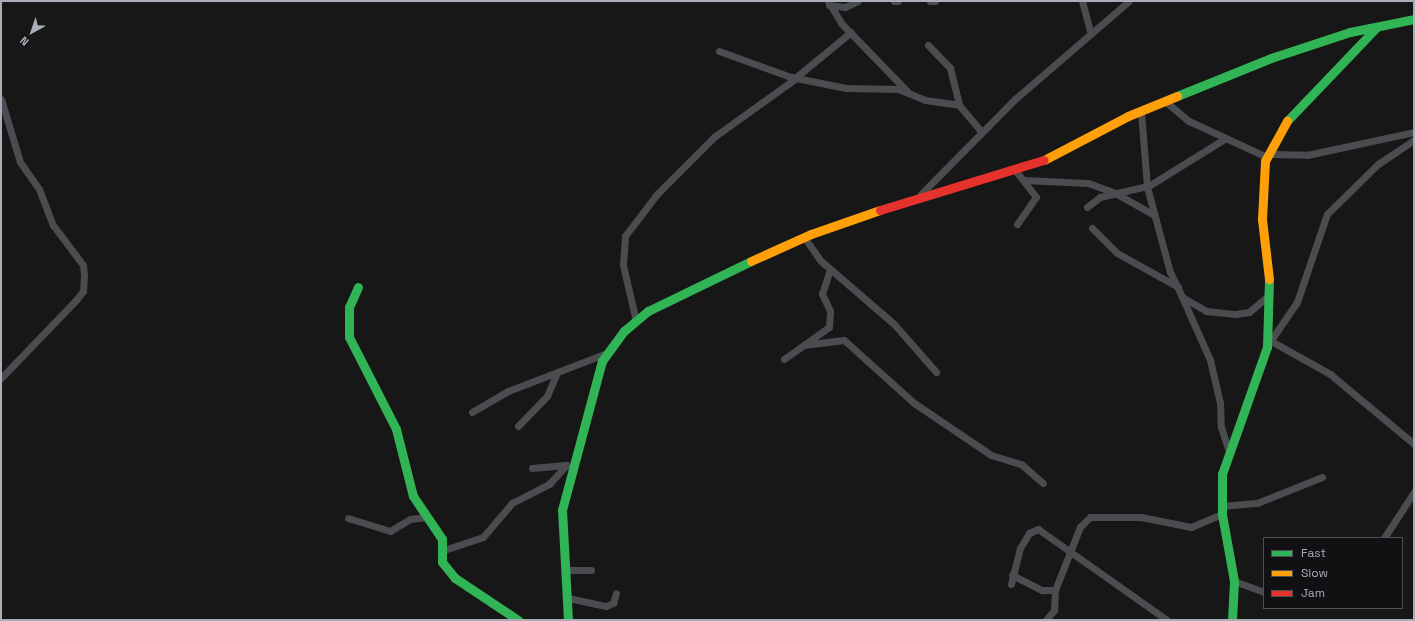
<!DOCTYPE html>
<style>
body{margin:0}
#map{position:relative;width:1415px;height:621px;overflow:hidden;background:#171717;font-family:"Space Grotesk",sans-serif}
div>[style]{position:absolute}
.street>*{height:7px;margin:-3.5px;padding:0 3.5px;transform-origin:3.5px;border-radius:3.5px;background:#4b4c50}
.fast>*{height:9px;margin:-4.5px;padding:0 4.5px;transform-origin:4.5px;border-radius:4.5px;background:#30b455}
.slow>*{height:9px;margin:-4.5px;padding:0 4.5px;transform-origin:4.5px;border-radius:4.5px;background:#ff9f0a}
.jam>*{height:9px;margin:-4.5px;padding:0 4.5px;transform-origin:4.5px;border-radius:4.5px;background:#e5322d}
span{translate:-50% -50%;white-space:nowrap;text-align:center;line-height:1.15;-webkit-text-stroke:4px #111113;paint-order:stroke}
.frame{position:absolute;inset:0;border:2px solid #a8adb8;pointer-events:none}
.legend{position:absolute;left:1263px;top:537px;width:140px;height:72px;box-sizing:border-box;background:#111113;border:1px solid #4d4f55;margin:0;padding:5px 7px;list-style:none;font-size:12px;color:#a8adb8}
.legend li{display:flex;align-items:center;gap:8px;height:20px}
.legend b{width:20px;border:1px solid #4d4f55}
.north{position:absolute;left:12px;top:12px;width:40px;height:40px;-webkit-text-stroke:3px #111113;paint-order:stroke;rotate:220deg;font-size:11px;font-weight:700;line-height:16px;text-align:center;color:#a8adb8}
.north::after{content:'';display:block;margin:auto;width:14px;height:18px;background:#a8adb8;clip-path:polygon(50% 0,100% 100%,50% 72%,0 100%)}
</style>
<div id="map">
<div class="street">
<i style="left:828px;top:1px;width:26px;rotate:59deg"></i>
<i style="left:841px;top:23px;width:95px;rotate:45.9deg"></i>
<i style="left:894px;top:1px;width:4px"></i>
<i style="left:930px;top:1px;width:5px"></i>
<i style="left:1082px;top:1px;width:31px;rotate:75deg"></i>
<i style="left:829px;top:5px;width:16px;rotate:7deg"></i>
<i style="left:845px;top:7px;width:14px;rotate:-25deg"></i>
<i style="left:928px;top:45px;width:32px;rotate:46deg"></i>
<i style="left:950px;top:68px;width:38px;rotate:76deg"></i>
<i style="left:959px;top:105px;width:35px;rotate:50deg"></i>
<i style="left:719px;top:51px;width:77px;rotate:19.9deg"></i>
<i style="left:791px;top:77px;width:56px;rotate:11.3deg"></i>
<i style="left:846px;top:88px;width:52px;rotate:1.1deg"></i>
<i style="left:898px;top:89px;width:29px;rotate:22deg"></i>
<i style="left:925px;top:100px;width:34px;rotate:8deg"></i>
<i style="left:795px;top:78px;width:72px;rotate:-39.4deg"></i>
<i style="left:1px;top:99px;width:66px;rotate:73.2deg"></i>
<i style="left:20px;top:162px;width:33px;rotate:55deg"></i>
<i style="left:39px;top:189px;width:39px;rotate:69deg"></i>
<i style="left:53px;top:225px;width:50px;rotate:53.1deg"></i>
<i style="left:83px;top:265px;width:9px;rotate:84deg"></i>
<i style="left:84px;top:274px;width:17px;rotate:93deg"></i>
<i style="left:83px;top:291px;width:10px;rotate:127deg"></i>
<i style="left:77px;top:299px;width:110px;rotate:133.9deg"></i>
<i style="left:1166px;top:102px;width:30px;rotate:40deg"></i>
<i style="left:1189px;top:121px;width:86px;rotate:24.8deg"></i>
<i style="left:1141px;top:112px;width:75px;rotate:85.4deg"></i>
<i style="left:1147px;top:187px;width:88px;rotate:74.9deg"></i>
<i style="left:1170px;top:272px;width:28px;rotate:64deg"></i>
<i style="left:1182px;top:297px;width:28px;rotate:30deg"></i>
<i style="left:1206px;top:311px;width:30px;rotate:6deg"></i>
<i style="left:1236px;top:314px;width:13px;rotate:-9deg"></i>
<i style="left:1249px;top:312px;width:26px;rotate:-40deg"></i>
<i style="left:1268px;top:154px;width:39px;rotate:1deg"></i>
<i style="left:1307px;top:155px;width:109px;rotate:-12.1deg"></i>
<i style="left:1015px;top:170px;width:34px;rotate:52deg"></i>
<i style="left:1036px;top:197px;width:33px;rotate:125deg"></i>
<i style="left:1023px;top:180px;width:65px;rotate:2.6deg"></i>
<i style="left:1088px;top:183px;width:33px;rotate:20deg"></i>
<i style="left:1147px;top:187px;width:91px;rotate:-31.9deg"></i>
<i style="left:1117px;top:194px;width:43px;rotate:29.6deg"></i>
<i style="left:920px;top:195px;width:135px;rotate:-45.3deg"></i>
<i style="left:1015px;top:99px;width:150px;rotate:-40.7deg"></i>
<i style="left:1087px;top:207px;width:16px;rotate:-38deg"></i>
<i style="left:1100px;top:197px;width:48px;rotate:-13.2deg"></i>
<i style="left:1092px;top:228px;width:35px;rotate:45deg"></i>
<i style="left:1117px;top:253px;width:70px;rotate:29.1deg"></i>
<i style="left:804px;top:237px;width:29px;rotate:55deg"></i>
<i style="left:821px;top:261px;width:96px;rotate:40.8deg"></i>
<i style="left:894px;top:324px;width:64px;rotate:48.8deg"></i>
<i style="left:1182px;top:297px;width:69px;rotate:66deg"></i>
<i style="left:1210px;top:360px;width:44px;rotate:76.9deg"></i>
<i style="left:1220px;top:403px;width:24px;rotate:88deg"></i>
<i style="left:1221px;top:427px;width:26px;rotate:72deg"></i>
<i style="left:636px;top:321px;width:57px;rotate:-103.1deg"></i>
<i style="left:623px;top:265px;width:29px;rotate:-86deg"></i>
<i style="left:625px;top:236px;width:53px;rotate:-52.7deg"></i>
<i style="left:657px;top:194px;width:81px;rotate:-45deg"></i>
<i style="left:714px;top:137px;width:101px;rotate:-35.7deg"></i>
<i style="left:1271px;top:341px;width:68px;rotate:29.2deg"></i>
<i style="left:1330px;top:374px;width:109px;rotate:39.8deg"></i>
<i style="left:804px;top:345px;width:40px;rotate:-7.1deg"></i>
<i style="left:844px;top:340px;width:94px;rotate:42deg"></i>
<i style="left:914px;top:403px;width:93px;rotate:34deg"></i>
<i style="left:991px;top:455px;width:31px;rotate:17deg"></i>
<i style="left:1021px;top:464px;width:29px;rotate:41deg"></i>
<i style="left:1267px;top:346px;width:53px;rotate:-55.7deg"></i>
<i style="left:1297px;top:302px;width:93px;rotate:-71.2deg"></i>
<i style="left:1327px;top:214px;width:71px;rotate:-44.4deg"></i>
<i style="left:1378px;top:164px;width:43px;rotate:-33.7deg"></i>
<i style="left:784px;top:359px;width:55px;rotate:-35.4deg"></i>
<i style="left:829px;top:327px;width:16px;rotate:-86deg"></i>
<i style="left:830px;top:311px;width:19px;rotate:-115deg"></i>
<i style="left:822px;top:294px;width:26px;rotate:-72deg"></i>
<i style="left:472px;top:412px;width:42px;rotate:-30.3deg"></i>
<i style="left:508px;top:391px;width:106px;rotate:-21deg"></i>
<i style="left:518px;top:426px;width:42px;rotate:-46deg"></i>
<i style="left:547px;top:396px;width:23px;rotate:-67deg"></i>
<i style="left:532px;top:468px;width:34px;rotate:-5deg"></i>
<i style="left:1221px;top:506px;width:36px;rotate:-5deg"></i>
<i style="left:1257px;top:503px;width:70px;rotate:-21.8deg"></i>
<i style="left:348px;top:518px;width:44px;rotate:17.2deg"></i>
<i style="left:390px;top:531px;width:23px;rotate:-31deg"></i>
<i style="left:410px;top:519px;width:16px;rotate:-7deg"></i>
<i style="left:1384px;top:538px;width:55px;rotate:-56.9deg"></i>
<i style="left:441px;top:551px;width:44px;rotate:-18.4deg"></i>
<i style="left:483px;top:537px;width:45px;rotate:-49.5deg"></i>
<i style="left:512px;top:503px;width:42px;rotate:-27.2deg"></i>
<i style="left:549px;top:484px;width:26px;rotate:-47deg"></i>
<i style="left:565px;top:570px;width:26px"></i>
<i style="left:1012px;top:575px;width:34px;rotate:27deg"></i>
<i style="left:1042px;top:590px;width:13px"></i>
<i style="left:1055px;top:590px;width:68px;rotate:-68.4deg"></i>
<i style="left:1080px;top:527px;width:14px;rotate:-45deg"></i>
<i style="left:1090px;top:517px;width:51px"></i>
<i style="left:1141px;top:517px;width:51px;rotate:11.3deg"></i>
<i style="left:1191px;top:527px;width:34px;rotate:-23deg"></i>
<i style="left:1234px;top:581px;width:32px;rotate:20deg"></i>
<i style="left:1011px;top:584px;width:37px;rotate:-76deg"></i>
<i style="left:1020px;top:548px;width:17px;rotate:-59deg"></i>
<i style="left:1029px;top:533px;width:10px;rotate:-24deg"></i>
<i style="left:1038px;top:529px;width:158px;rotate:35.2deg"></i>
<i style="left:568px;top:598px;width:39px;rotate:12deg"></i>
<i style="left:606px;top:606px;width:8px;rotate:-23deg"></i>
<i style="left:613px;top:603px;width:10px;rotate:-73deg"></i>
<i style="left:1046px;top:620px;width:13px;rotate:-51deg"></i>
<i style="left:1054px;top:610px;width:20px;rotate:-87deg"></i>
</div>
<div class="fast">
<i style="left:1177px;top:96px;width:101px;rotate:-22deg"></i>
<i style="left:1271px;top:58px;width:83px;rotate:-18.2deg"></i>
<i style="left:1350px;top:32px;width:65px;rotate:-11.5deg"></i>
<i style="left:1287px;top:121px;width:129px;rotate:-46.3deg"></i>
<i style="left:358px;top:287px;width:22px;rotate:114deg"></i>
<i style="left:349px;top:307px;width:30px;rotate:90deg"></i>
<i style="left:349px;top:337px;width:103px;rotate:62.9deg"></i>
<i style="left:396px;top:429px;width:69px;rotate:75.8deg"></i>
<i style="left:413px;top:496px;width:52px;rotate:56deg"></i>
<i style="left:442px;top:539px;width:23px;rotate:90deg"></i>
<i style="left:442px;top:562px;width:21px;rotate:51deg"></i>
<i style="left:455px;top:578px;width:76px;rotate:33.7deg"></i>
<i style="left:568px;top:620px;width:110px;rotate:-93.1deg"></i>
<i style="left:562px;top:510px;width:154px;rotate:-75deg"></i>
<i style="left:602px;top:361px;width:37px;rotate:-54deg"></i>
<i style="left:624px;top:331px;width:31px;rotate:-40deg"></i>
<i style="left:648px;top:311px;width:114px;rotate:-25.9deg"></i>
<i style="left:1232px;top:620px;width:39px;rotate:-87deg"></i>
<i style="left:1234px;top:581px;width:68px;rotate:-100.2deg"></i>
<i style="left:1222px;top:514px;width:40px;rotate:-90deg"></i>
<i style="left:1222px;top:474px;width:135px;rotate:-70.5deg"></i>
<i style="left:1267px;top:347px;width:68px;rotate:-88.3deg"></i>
</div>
<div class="slow">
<i style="left:1044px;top:160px;width:95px;rotate:-27.6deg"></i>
<i style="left:1128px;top:116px;width:53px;rotate:-22.2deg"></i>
<i style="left:751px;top:261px;width:66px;rotate:-24.2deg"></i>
<i style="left:811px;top:234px;width:73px;rotate:-19.2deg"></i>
<i style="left:1269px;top:279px;width:60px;rotate:-96.7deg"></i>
<i style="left:1262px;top:219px;width:58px;rotate:-87deg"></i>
<i style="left:1265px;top:161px;width:46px;rotate:-61.2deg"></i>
</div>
<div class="jam">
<i style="left:880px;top:210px;width:171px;rotate:-17deg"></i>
</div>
<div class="frame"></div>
<ul class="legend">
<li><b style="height:5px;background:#30b455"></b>Fast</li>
<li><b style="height:5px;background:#ff9f0a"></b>Slow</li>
<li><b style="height:5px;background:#e5322d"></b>Jam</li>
</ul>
<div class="north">N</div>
</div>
